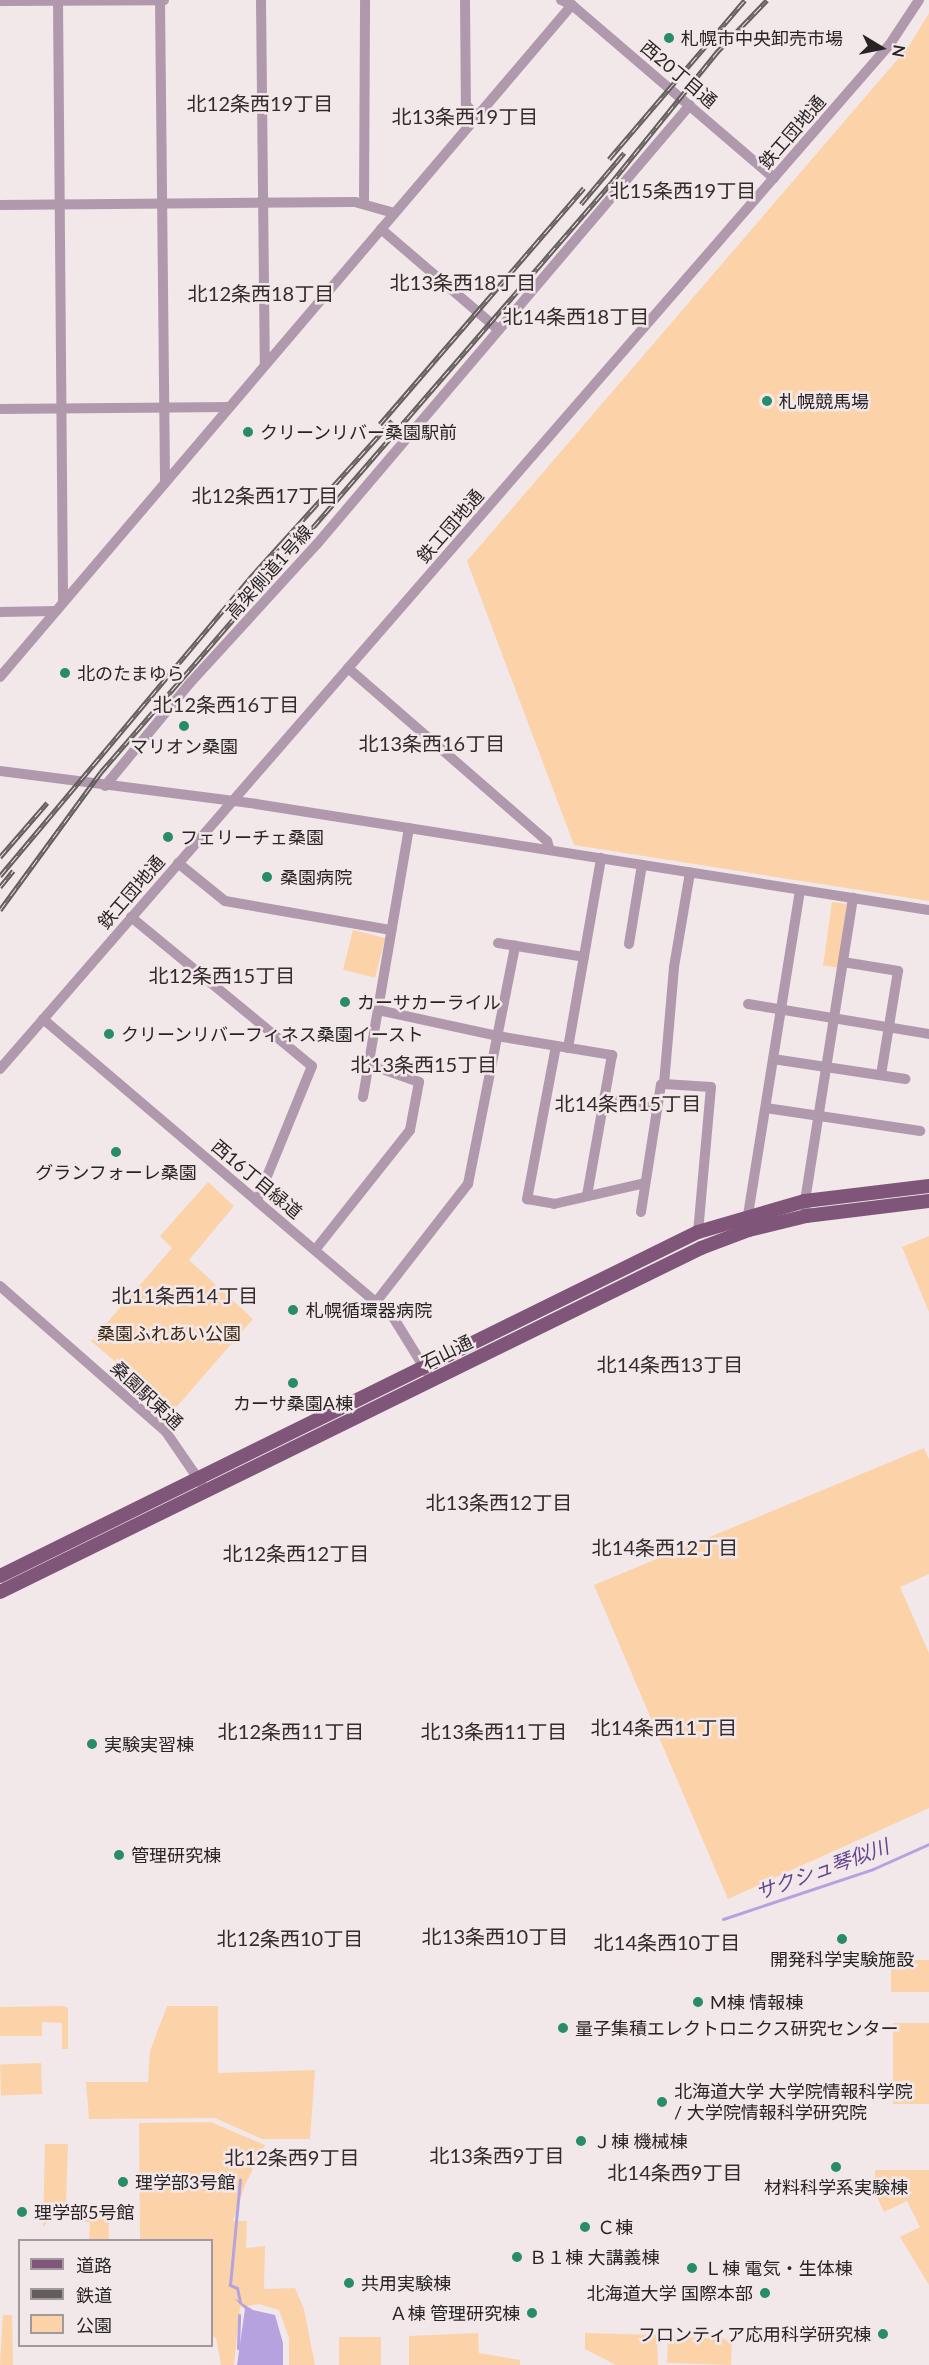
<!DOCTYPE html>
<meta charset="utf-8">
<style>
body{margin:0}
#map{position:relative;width:929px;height:2365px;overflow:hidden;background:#f2e7e9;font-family:Lato,"Noto Sans JP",sans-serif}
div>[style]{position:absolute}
.green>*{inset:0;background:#fcd3a9;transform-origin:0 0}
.water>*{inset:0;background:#b6a2de}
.stream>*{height:3px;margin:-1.5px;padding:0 1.5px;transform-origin:1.5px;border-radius:1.5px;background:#b6a2de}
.minor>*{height:10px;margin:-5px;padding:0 5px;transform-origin:5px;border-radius:5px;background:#b199ad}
.major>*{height:14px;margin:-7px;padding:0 7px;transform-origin:7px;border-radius:7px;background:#7f5679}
.rail>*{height:5px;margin-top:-2.5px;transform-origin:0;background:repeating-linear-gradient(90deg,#f2e7e9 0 9px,#635d5e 0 18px);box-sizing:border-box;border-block:2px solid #635d5e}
.dots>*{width:16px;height:16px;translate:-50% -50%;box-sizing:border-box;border:3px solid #f2e7e9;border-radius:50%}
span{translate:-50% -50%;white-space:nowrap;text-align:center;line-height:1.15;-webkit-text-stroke:5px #f2e7e9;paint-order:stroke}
.poi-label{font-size:18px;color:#282425}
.left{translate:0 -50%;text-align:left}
.right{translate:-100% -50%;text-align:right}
.street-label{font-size:18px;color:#282425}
.park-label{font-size:18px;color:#3b2710}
.neighbourhood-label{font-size:20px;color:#332b2c}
.water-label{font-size:20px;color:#62458e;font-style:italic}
.legend{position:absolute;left:18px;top:2239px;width:195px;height:108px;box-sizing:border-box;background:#f2e7e9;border:2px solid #a1999b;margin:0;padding:8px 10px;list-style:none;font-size:18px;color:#282425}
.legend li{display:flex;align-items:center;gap:12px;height:30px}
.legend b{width:30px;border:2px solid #a1999b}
.north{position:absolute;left:851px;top:18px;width:60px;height:60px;-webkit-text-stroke:4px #f2e7e9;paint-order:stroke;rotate:100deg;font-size:16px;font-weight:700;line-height:24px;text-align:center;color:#282425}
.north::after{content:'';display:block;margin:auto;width:21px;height:27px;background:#282425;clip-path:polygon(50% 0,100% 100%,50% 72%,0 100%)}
</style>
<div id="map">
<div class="green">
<i style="clip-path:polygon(929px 13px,929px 901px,574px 845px,467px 561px,909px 46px)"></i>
<i style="left:832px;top:902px;width:15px;height:64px;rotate:8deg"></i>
<i style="left:353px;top:930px;width:33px;height:41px;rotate:14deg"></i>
<i style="clip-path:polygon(208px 1182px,234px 1206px,189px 1260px,253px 1319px,173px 1411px,91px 1341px,172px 1248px,160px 1236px)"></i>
<i style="clip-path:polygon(929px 1236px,929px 1312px,902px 1247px)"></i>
<i style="clip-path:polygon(924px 1448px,929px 1459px,929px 1574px,900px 1587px,929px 1653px,929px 1808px,728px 1899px,594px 1585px)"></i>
<i style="left:929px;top:1960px;width:32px;height:38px;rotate:90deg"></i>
<i style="clip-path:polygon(63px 2006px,68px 2008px,68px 2049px,62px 2049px,62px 2023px,42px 2022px,42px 2036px,0 2036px,0 2007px)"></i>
<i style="clip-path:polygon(167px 2006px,218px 2006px,218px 2073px,315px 2070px,310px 2139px,262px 2139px,215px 2118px,89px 2119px,86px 2082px,148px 2082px,150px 2051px)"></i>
<i style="left:929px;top:2023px;width:81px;height:36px;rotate:90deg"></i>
<i style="left:41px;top:2063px;width:31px;height:41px;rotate:88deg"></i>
<i style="clip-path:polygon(211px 2122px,265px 2145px,245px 2185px,233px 2221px,247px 2221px,246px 2248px,265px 2246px,264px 2289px,295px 2288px,304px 2309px,315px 2365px,289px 2365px,289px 2338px,279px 2310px,259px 2304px,240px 2307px,234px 2365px,221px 2365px,216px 2338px,212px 2336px,212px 2240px,140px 2240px,139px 2123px)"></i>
<i style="clip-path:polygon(45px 2144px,68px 2144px,66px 2203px,43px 2227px)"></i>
<i style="clip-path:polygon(875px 2170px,929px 2170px,929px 2285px,900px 2237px,920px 2227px,907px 2201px,884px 2212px,875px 2193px)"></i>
<i style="clip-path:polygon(78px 2206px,108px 2207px,109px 2240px,89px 2240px,90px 2222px,78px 2222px)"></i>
<i style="clip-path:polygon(3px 2315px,12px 2315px,13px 2365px,0 2365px)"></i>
<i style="clip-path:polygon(478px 2333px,479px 2353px,520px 2360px,520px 2365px,409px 2365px,409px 2336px)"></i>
<i style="clip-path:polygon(585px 2333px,657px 2335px,658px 2365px,616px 2365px,585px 2349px)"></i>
<i style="left:339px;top:2337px;width:42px;height:28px"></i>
<i style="left:732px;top:2339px;width:26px;height:64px;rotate:92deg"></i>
</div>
<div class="water">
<i style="clip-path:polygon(234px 2298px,253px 2310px,275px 2315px,283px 2343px,283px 2365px,237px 2365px,245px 2309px)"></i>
</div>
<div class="stream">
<i style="left:723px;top:1919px;width:158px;rotate:-18.4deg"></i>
<i style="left:873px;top:1869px;width:61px;rotate:-24.1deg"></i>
<i style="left:240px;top:2302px;width:14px;rotate:-102deg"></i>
<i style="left:237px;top:2288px;width:8px;rotate:-157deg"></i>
<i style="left:230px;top:2285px;width:106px;rotate:-84.6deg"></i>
<i style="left:238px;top:2348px;width:33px;rotate:-88deg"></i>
</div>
<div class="minor">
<i style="left:58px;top:0;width:602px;rotate:89.52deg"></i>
<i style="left:160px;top:0;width:482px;rotate:89.4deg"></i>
<i style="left:261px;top:0;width:365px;rotate:89.4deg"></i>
<i style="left:465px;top:0;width:105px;rotate:89.5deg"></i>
<i style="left:466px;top:105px;width:16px;rotate:45deg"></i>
<i style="left:561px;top:0;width:12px;rotate:24deg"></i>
<i style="left:572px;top:5px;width:266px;rotate:40.6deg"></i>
<i style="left:0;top:1px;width:164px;rotate:-0.3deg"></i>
<i style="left:364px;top:203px;width:203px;rotate:-89.7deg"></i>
<i style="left:0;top:205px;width:355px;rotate:-0.5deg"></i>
<i style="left:355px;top:202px;width:41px;rotate:15.8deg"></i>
<i style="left:381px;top:229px;width:155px;rotate:40.6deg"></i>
<i style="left:0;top:409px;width:229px;rotate:-0.5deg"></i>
<i style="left:0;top:612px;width:55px;rotate:-1deg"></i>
<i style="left:348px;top:668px;width:264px;rotate:41deg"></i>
<i style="left:547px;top:841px;width:9px;rotate:72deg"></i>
<i style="left:0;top:677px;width:882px;rotate:-49.6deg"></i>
<i style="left:0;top:771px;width:258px;rotate:7.3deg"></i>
<i style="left:256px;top:804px;width:681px;rotate:8.95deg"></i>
<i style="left:105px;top:786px;width:134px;rotate:-50.5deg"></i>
<i style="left:190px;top:683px;width:188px;rotate:-47.6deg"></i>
<i style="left:317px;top:544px;width:576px;rotate:-49.65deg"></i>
<i style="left:178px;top:863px;width:60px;rotate:39deg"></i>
<i style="left:225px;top:901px;width:169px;rotate:9.9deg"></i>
<i style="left:131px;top:917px;width:234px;rotate:39.5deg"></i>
<i style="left:312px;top:1066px;width:146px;rotate:112.2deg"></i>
<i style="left:498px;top:943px;width:87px;rotate:9.2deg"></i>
<i style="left:629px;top:944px;width:80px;rotate:-80.7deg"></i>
<i style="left:843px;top:962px;width:56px;rotate:9.3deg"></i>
<i style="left:898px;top:971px;width:105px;rotate:99.3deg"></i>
<i style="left:748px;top:1004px;width:183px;rotate:9.4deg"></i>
<i style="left:378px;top:1010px;width:122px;rotate:12.3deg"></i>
<i style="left:497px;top:1036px;width:117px;rotate:9.4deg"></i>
<i style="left:612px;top:1055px;width:143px;rotate:100.1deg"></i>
<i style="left:43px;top:1019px;width:460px;rotate:40.4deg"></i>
<i style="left:393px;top:1317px;width:65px;rotate:58.3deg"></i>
<i style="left:556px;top:1046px;width:156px;rotate:100.7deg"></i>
<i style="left:527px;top:1199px;width:27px;rotate:10deg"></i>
<i style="left:554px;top:1204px;width:93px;rotate:-13deg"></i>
<i style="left:568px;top:1048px;width:193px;rotate:-80.1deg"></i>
<i style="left:773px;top:1059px;width:134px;rotate:8.6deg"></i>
<i style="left:0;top:1069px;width:1357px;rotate:-49.03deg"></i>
<i style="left:890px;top:44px;width:53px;rotate:-56.6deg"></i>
<i style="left:664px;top:1084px;width:47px;rotate:3.7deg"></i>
<i style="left:711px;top:1087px;width:146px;rotate:95.1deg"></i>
<i style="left:363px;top:1097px;width:273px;rotate:-80.3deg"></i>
<i style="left:605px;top:1099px;width:52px;rotate:11.1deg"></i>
<i style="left:766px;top:1108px;width:156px;rotate:8.5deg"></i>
<i style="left:641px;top:1212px;width:129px;rotate:-81.1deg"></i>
<i style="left:661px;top:1085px;width:3px;rotate:-18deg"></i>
<i style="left:664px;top:1084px;width:117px;rotate:-85.1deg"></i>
<i style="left:674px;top:967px;width:96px;rotate:-80.4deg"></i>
<i style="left:748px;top:1215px;width:329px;rotate:-80.9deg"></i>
<i style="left:806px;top:1216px;width:15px;rotate:-94deg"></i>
<i style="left:805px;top:1201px;width:307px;rotate:-81deg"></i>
<i style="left:315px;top:1250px;width:153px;rotate:-51.6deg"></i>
<i style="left:410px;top:1130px;width:49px;rotate:-79.4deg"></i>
<i style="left:419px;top:1082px;width:54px;rotate:-160.6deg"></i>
<i style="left:0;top:1286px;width:221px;rotate:41.3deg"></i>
<i style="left:166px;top:1432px;width:62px;rotate:55.5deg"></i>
<i style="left:376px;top:1302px;width:150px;rotate:-52.1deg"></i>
<i style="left:468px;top:1184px;width:243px;rotate:-78.8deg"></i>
</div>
<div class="major">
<i style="left:0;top:1576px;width:778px;rotate:-26.24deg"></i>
<i style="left:698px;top:1232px;width:111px;rotate:-16.2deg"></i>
<i style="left:805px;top:1201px;width:125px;rotate:-6.9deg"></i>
<i style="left:0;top:1592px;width:781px;rotate:-26.14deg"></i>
<i style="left:701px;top:1248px;width:51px;rotate:-20.6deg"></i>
<i style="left:749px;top:1230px;width:59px;rotate:-13.8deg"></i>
<i style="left:806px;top:1216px;width:124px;rotate:-7deg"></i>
</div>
<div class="rail">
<i style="left:609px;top:159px;width:209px;rotate:-49.5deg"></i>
<i style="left:581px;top:204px;width:67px;rotate:-49.9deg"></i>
<i style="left:380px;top:424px;width:312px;rotate:-49.2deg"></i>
<i style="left:0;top:857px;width:72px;rotate:-49deg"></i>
<i style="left:0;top:876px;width:389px;rotate:-50deg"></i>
<i style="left:250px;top:578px;width:212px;rotate:-47.9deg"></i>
<i style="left:0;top:887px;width:21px;rotate:-51deg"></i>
<i style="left:0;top:910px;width:171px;rotate:-53.8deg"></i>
<i style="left:101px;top:772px;width:779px;rotate:-49.11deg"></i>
<i style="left:611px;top:183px;width:169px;rotate:-51deg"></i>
<i style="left:717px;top:52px;width:72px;rotate:-46.1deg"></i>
</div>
<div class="dots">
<i style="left:669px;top:38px;background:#278c67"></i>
<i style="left:767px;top:401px;background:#278c67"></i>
<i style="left:248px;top:432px;background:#278c67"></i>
<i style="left:65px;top:673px;background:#278c67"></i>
<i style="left:184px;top:726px;background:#278c67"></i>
<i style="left:168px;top:837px;background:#278c67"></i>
<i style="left:267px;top:877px;background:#278c67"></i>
<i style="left:345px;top:1002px;background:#278c67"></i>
<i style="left:109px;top:1034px;background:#278c67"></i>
<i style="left:116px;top:1152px;background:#278c67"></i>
<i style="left:293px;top:1310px;background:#278c67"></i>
<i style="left:293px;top:1383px;background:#278c67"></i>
<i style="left:92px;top:1744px;background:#278c67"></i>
<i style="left:119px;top:1855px;background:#278c67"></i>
<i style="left:842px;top:1939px;background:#278c67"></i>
<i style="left:698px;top:2002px;background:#278c67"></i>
<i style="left:563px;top:2028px;background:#278c67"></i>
<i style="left:662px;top:2102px;background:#278c67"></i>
<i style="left:581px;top:2141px;background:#278c67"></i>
<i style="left:836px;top:2167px;background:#278c67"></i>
<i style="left:123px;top:2182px;background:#278c67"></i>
<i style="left:22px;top:2212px;background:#278c67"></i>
<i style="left:585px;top:2227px;background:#278c67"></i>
<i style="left:517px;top:2257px;background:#278c67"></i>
<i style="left:692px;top:2268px;background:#278c67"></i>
<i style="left:349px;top:2283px;background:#278c67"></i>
<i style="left:765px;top:2293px;background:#278c67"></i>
<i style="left:532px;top:2313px;background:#278c67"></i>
<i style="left:883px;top:2334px;background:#278c67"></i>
</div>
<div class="poi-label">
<span class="left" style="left:681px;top:38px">札幌市中央卸売市場</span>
<span class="left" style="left:779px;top:401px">札幌競馬場</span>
<span class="left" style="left:260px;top:432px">クリーンリバー桑園駅前</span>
<span class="left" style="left:77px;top:673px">北のたまゆら</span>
<span style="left:184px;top:746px">マリオン桑園</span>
<span class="left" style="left:180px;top:837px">フェリーチェ桑園</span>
<span class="left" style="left:280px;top:877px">桑園病院</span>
<span class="left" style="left:357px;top:1002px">カーサカーライル</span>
<span class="left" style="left:121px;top:1034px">クリーンリバーフィネス桑園イースト</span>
<span style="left:116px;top:1172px">グランフォーレ桑園</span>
<span class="left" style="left:306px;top:1310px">札幌循環器病院</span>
<span style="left:293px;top:1403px">カーサ桑園A棟</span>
<span class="left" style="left:104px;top:1744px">実験実習棟</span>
<span class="left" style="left:131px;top:1855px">管理研究棟</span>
<span style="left:842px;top:1959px">開発科学実験施設</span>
<span class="left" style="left:710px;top:2002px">M棟 情報棟</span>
<span class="left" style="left:575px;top:2028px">量子集積エレクトロニクス研究センター</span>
<span class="left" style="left:674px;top:2102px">北海道大学 大学院情報科学院<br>/ 大学院情報科学研究院</span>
<span class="left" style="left:593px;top:2141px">Ｊ棟 機械棟</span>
<span class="left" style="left:135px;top:2182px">理学部3号館</span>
<span style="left:836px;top:2187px">材料科学系実験棟</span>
<span class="left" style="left:34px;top:2212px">理学部5号館</span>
<span class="left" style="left:597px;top:2227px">Ｃ棟</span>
<span class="left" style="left:529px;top:2257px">Ｂ１棟 大講義棟</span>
<span class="left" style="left:704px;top:2268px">Ｌ棟 電気・生体棟</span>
<span class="left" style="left:361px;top:2283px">共用実験棟</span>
<span class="right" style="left:753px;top:2293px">北海道大学 国際本部</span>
<span class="right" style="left:520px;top:2313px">Ａ棟 管理研究棟</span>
<span class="right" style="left:871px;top:2334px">フロンティア応用科学研究棟</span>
</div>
<div class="street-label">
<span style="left:679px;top:74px;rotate:40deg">西20丁目通</span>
<span style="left:792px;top:132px;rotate:-49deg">鉄工団地通</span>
<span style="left:450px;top:526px;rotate:-49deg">鉄工団地通</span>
<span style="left:269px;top:572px;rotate:-48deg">高架側道1号線</span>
<span style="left:131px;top:892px;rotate:-49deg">鉄工団地通</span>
<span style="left:257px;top:1179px;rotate:40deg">西16丁目緑道</span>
<span style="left:447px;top:1352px;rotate:-26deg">石山通</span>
<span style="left:147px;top:1395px;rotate:43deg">桑園駅東通</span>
</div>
<div class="park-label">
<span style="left:169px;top:1333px">桑園ふれあい公園</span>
</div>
<div class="neighbourhood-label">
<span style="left:260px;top:103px">北12条西19丁目</span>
<span style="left:465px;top:116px">北13条西19丁目</span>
<span style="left:683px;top:190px">北15条西19丁目</span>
<span style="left:463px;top:282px">北13条西18丁目</span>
<span style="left:261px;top:293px">北12条西18丁目</span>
<span style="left:576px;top:316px">北14条西18丁目</span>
<span style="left:265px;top:495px">北12条西17丁目</span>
<span style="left:226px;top:704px">北12条西16丁目</span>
<span style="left:432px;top:743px">北13条西16丁目</span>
<span style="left:222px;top:975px">北12条西15丁目</span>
<span style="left:424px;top:1064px">北13条西15丁目</span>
<span style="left:628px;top:1103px">北14条西15丁目</span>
<span style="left:185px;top:1295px">北11条西14丁目</span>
<span style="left:670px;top:1364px">北14条西13丁目</span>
<span style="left:499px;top:1502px">北13条西12丁目</span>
<span style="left:665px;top:1547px">北14条西12丁目</span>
<span style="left:296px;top:1553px">北12条西12丁目</span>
<span style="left:664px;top:1727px">北14条西11丁目</span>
<span style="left:291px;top:1731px">北12条西11丁目</span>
<span style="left:494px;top:1731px">北13条西11丁目</span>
<span style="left:495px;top:1936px">北13条西10丁目</span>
<span style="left:290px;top:1938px">北12条西10丁目</span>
<span style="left:667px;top:1942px">北14条西10丁目</span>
<span style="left:497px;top:2155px">北13条西9丁目</span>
<span style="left:292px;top:2157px">北12条西9丁目</span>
<span style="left:675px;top:2172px">北14条西9丁目</span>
</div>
<div class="water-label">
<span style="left:822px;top:1869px;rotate:-20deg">サクシュ琴似川</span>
</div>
<ul class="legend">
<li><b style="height:8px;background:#7f5679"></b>道路</li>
<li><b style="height:8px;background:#635d5e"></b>鉄道</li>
<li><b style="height:16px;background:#fcd3a9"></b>公園</li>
</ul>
<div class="north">N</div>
</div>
